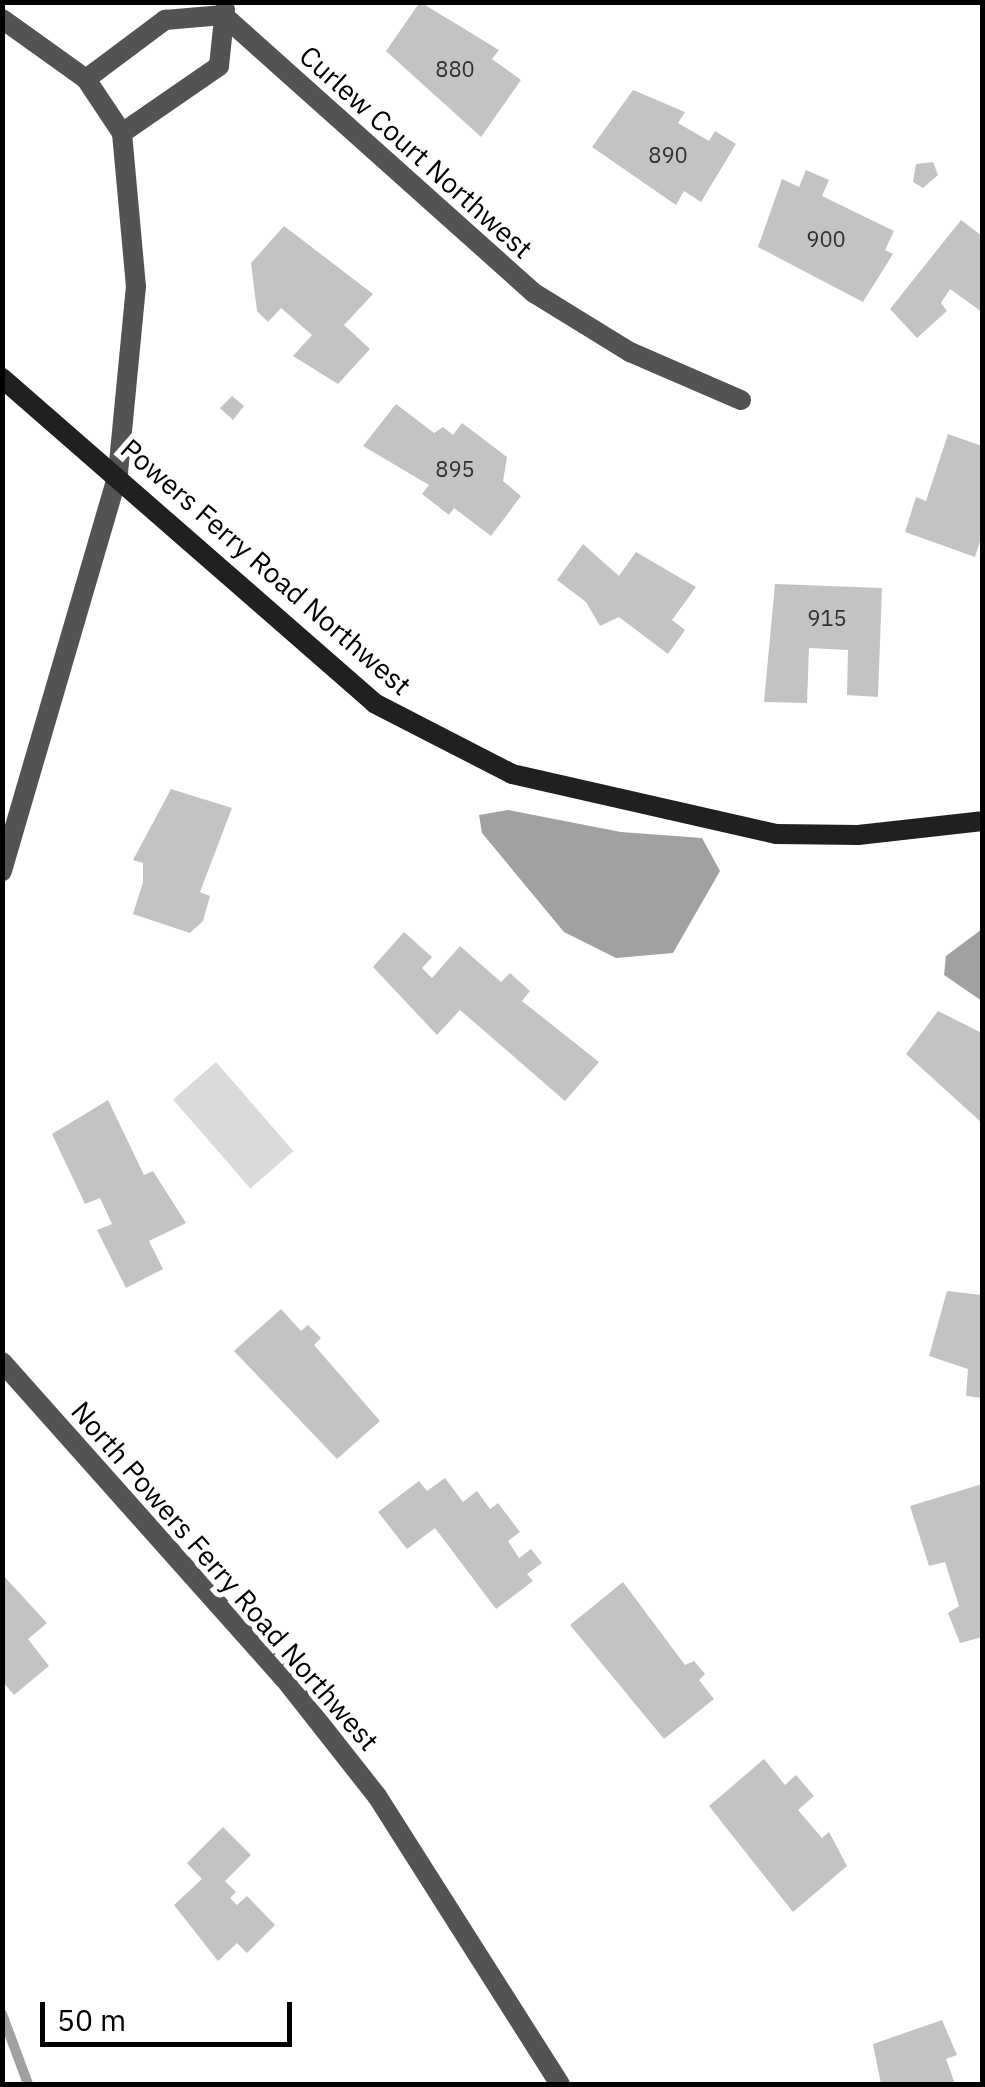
<!DOCTYPE html>
<style>
body{margin:0}
#map{position:relative;width:985px;height:2087px;overflow:hidden;background:#fff;font-family:"IBM Plex Sans",sans-serif}
div>[style]{position:absolute}
.green>*{inset:0;background:#dadada;transform-origin:0 0}
.water>*{inset:0;background:#a1a1a1}
.stream>*{height:10px;margin:-5px;padding:0 5px;transform-origin:5px;border-radius:5px;background:#a1a1a1}
.building>*{inset:0;background:#c3c3c3}
.street>*{height:20px;margin:-10px;padding:0 10px;transform-origin:10px;border-radius:10px;background:#535353}
.secondary>*{height:20px;margin:-10px;padding:0 10px;transform-origin:10px;border-radius:10px;background:#202020}
span{translate:-50% -50%;white-space:nowrap;text-align:center;line-height:1.15;-webkit-text-stroke:10px #fff;paint-order:stroke}
.number-label{font-size:22px;color:#313131}
.number-label span{-webkit-text-stroke-width:0}
.street-label{font-size:28px;color:#000}
.frame{position:absolute;inset:0;border:5px solid #000;pointer-events:none}
.scale{position:absolute;left:40px;top:2002px;width:252px;height:45px;box-sizing:border-box;border:5px solid #000;border-top:0;padding-left:12px;font-size:30px;line-height:35px;white-space:nowrap;color:#000;-webkit-text-stroke:8px #fff;paint-order:stroke}
</style>
<div id="map">
<div class="green">
<i style="left:216px;top:1062px;width:118px;height:57px;rotate:49deg"></i>
</div>
<div class="water">
<i style="clip-path:polygon(508px 810px,621px 832px,702px 838px,720px 871px,673px 953px,616px 958px,564px 932px,482px 833px,479px 815px)"></i>
<i style="clip-path:polygon(982px 929px,982px 1001px,944px 975px,946px 956px)"></i>
</div>
<div class="stream">
<i style="left:2px;top:2014px;width:75px;rotate:69.6deg"></i>
</div>
<div class="building">
<i style="clip-path:polygon(420px 2px,499px 50px,492px 59px,521px 80px,481px 137px,386px 51px)"></i>
<i style="clip-path:polygon(633px 90px,685px 112px,678px 123px,709px 141px,715px 131px,736px 144px,701px 202px,684px 191px,676px 205px,592px 147px)"></i>
<i style="clip-path:polygon(933px 162px,938px 175px,923px 188px,913px 182px,916px 164px)"></i>
<i style="clip-path:polygon(806px 170px,829px 180px,822px 196px,894px 231px,885px 250px,893px 254px,863px 302px,758px 247px,782px 179px,799px 187px)"></i>
<i style="clip-path:polygon(961px 220px,982px 236px,982px 312px,950px 289px,941px 303px,947px 311px,917px 338px,890px 309px)"></i>
<i style="clip-path:polygon(284px 226px,373px 294px,344px 325px,370px 349px,338px 384px,293px 356px,312px 335px,281px 308px,268px 322px,257px 311px,251px 263px)"></i>
<i style="clip-path:polygon(232px 396px,244px 406px,233px 420px,220px 408px)"></i>
<i style="clip-path:polygon(396px 404px,434px 433px,443px 427px,453px 435px,462px 423px,507px 457px,503px 481px,521px 496px,491px 536px,454px 508px,449px 515px,422px 494px,429px 485px,363px 446px)"></i>
<i style="clip-path:polygon(948px 434px,982px 446px,982px 535px,975px 557px,905px 532px,916px 497px,926px 501px)"></i>
<i style="clip-path:polygon(583px 544px,619px 576px,636px 552px,696px 587px,672px 620px,685px 630px,668px 654px,619px 617px,600px 626px,586px 602px,557px 580px)"></i>
<i style="clip-path:polygon(775px 584px,882px 588px,878px 697px,847px 695px,848px 650px,809px 648px,807px 703px,764px 702px)"></i>
<i style="clip-path:polygon(171px 789px,232px 808px,200px 892px,210px 896px,203px 921px,190px 933px,133px 914px,143px 882px,143px 863px,133px 860px)"></i>
<i style="clip-path:polygon(404px 932px,432px 957px,422px 968px,432px 978px,460px 946px,501px 982px,510px 973px,530px 991px,522px 1001px,599px 1062px,565px 1101px,460px 1010px,437px 1035px,373px 967px)"></i>
<i style="clip-path:polygon(938px 1011px,982px 1033px,982px 1123px,906px 1054px)"></i>
<i style="clip-path:polygon(108px 1100px,144px 1175px,153px 1171px,186px 1223px,149px 1241px,163px 1269px,126px 1288px,97px 1230px,112px 1224px,100px 1198px,85px 1204px,52px 1134px)"></i>
<i style="clip-path:polygon(947px 1291px,982px 1295px,982px 1398px,966px 1396px,968px 1369px,929px 1356px)"></i>
<i style="clip-path:polygon(281px 1309px,301px 1331px,308px 1325px,321px 1338px,314px 1345px,380px 1421px,337px 1459px,234px 1351px)"></i>
<i style="clip-path:polygon(445px 1478px,463px 1502px,477px 1491px,490px 1509px,498px 1503px,520px 1532px,508px 1541px,519px 1558px,531px 1549px,542px 1563px,527px 1574px,533px 1581px,496px 1609px,435px 1528px,407px 1549px,378px 1512px,419px 1481px,427px 1491px)"></i>
<i style="clip-path:polygon(982px 1484px,982px 1637px,960px 1643px,948px 1613px,959px 1606px,945px 1562px,929px 1566px,910px 1506px)"></i>
<i style="clip-path:polygon(2px 1574px,47px 1623px,28px 1639px,49px 1666px,14px 1695px,2px 1681px)"></i>
<i style="clip-path:polygon(623px 1582px,685px 1665px,694px 1661px,705px 1674px,699px 1680px,714px 1699px,664px 1739px,570px 1625px)"></i>
<i style="clip-path:polygon(764px 1759px,785px 1785px,796px 1775px,814px 1796px,798px 1810px,822px 1838px,829px 1832px,847px 1866px,793px 1912px,709px 1806px)"></i>
<i style="clip-path:polygon(223px 1827px,251px 1855px,225px 1881px,236px 1892px,230px 1898px,237px 1905px,247px 1896px,275px 1925px,247px 1953px,237px 1943px,218px 1961px,174px 1905px,202px 1879px,187px 1863px)"></i>
<i style="clip-path:polygon(942px 2020px,957px 2055px,946px 2059px,955px 2084px,881px 2084px,873px 2044px)"></i>
</div>
<div class="street">
<i style="left:223px;top:15px;width:417px;rotate:41.8deg"></i>
<i style="left:534px;top:293px;width:113px;rotate:31.6deg"></i>
<i style="left:630px;top:352px;width:121px;rotate:23.4deg"></i>
<i style="left:2px;top:19px;width:103px;rotate:35.5deg"></i>
<i style="left:86px;top:79px;width:65px;rotate:56.3deg"></i>
<i style="left:122px;top:133px;width:154px;rotate:84.8deg"></i>
<i style="left:136px;top:286px;width:189px;rotate:95.5deg"></i>
<i style="left:118px;top:474px;width:414px;rotate:106.3deg"></i>
<i style="left:86px;top:79px;width:99px;rotate:-36.8deg"></i>
<i style="left:165px;top:20px;width:58px;rotate:-4.9deg"></i>
<i style="left:122px;top:133px;width:118px;rotate:-34.6deg"></i>
<i style="left:219px;top:66px;width:57px;rotate:-84deg"></i>
<i style="left:2px;top:1362px;width:424px;rotate:48.3deg"></i>
<i style="left:284px;top:1678px;width:150px;rotate:51.8deg"></i>
<i style="left:377px;top:1796px;width:341px;rotate:57.6deg"></i>
</div>
<div class="secondary">
<i style="left:2px;top:378px;width:494px;rotate:41.1deg"></i>
<i style="left:374px;top:703px;width:155px;rotate:27.2deg"></i>
<i style="left:512px;top:774px;width:271px;rotate:12.8deg"></i>
<i style="left:776px;top:834px;width:82px;rotate:0.7deg"></i>
<i style="left:858px;top:835px;width:125px;rotate:-6.4deg"></i>
</div>
<div class="number-label">
<span style="left:455px;top:69px">880</span>
<span style="left:668px;top:155px">890</span>
<span style="left:826px;top:239px">900</span>
<span style="left:455px;top:469px">895</span>
<span style="left:827px;top:618px">915</span>
</div>
<div class="street-label">
<span style="left:416px;top:152px;rotate:42deg">Curlew Court Northwest</span>
<span style="left:266px;top:567px;rotate:41deg">Powers Ferry Road Northwest</span>
<span style="left:225px;top:1576px;rotate:49deg">North Powers Ferry Road Northwest</span>
</div>
<div class="frame"></div>
<div class="scale">50 m</div>
</div>
